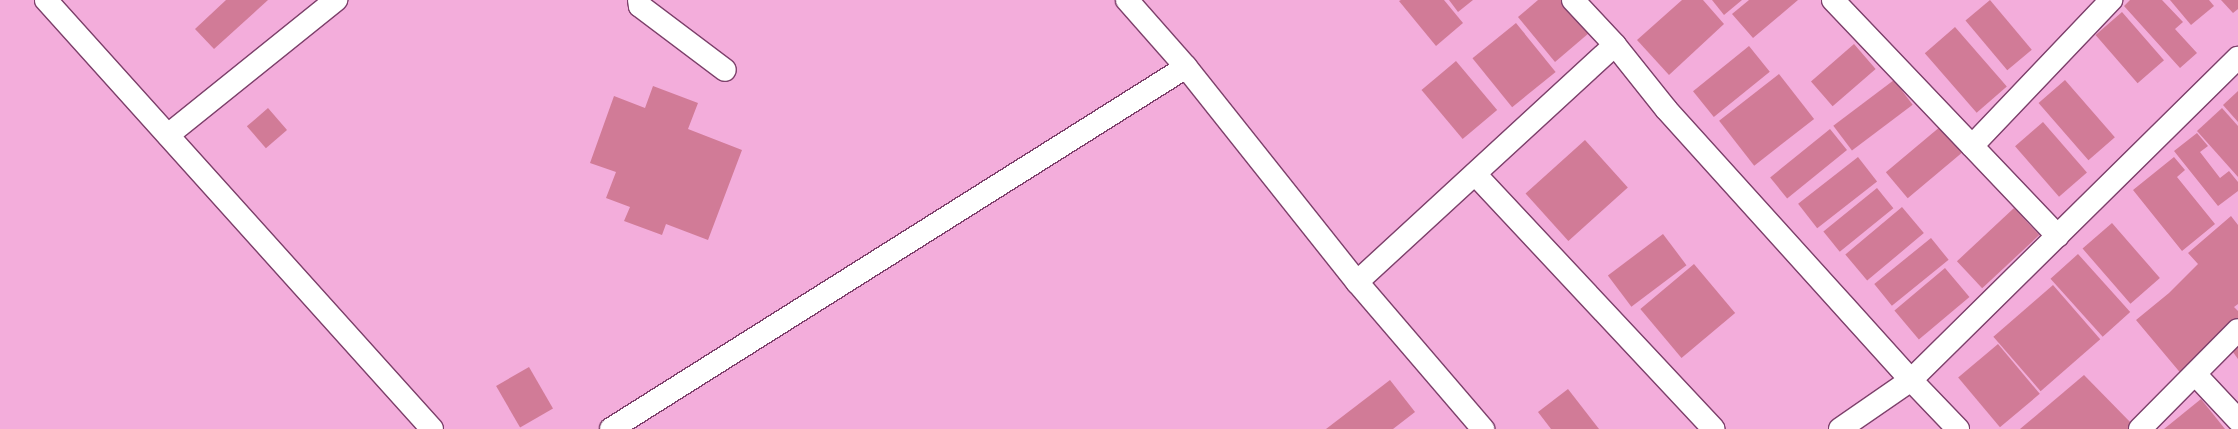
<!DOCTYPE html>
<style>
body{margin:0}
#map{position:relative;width:2238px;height:429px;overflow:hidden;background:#f3addb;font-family:Rubik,sans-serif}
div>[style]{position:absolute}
.building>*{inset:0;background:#d17b97;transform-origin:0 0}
.roads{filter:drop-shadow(1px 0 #7d406b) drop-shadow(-1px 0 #7d406b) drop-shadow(0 1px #7d406b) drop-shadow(0 -1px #7d406b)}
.minor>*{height:22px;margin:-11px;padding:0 11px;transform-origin:11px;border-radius:11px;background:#fff}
span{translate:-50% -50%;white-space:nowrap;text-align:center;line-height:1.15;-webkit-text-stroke:4px #f8bfe4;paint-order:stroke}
</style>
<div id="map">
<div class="building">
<i style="clip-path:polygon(226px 0,268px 0,214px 49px,195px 29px)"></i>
<i style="clip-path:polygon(1401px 0,1444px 0,1463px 23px,1436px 46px,1399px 1px)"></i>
<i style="clip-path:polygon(1449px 0,1473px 0,1458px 12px)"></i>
<i style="clip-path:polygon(1538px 0,1561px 0,1589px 33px,1555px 62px,1518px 17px)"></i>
<i style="clip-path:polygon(1682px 0,1703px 0,1724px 24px,1669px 75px,1637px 40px)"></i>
<i style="clip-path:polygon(1712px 0,1742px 0,1724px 15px)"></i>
<i style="clip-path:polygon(1749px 0,1798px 0,1753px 38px,1732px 14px)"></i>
<i style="left:1990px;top:0;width:65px;height:32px;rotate:50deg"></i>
<i style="clip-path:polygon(2130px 0,2162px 0,2183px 22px,2175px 29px,2197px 53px,2180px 68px,2124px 6px)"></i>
<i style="clip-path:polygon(2170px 0,2209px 0,2214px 6px,2191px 25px)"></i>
<i style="clip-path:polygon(2221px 0,2238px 0,2238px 9px,2233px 13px)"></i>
<i style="left:2122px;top:12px;width:64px;height:35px;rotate:49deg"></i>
<i style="left:1516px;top:23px;width:63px;height:56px;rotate:51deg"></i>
<i style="left:1955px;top:27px;width:79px;height:40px;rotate:49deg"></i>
<i style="left:1854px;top:44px;width:33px;height:57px;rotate:49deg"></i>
<i style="left:1749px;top:46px;width:33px;height:72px;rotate:51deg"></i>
<i style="left:1456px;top:61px;width:64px;height:45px;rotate:50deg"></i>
<i style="left:1779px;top:74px;width:57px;height:76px;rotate:52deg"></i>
<i style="left:1894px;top:80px;width:31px;height:76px;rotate:53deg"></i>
<i style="left:2065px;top:80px;width:76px;height:35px;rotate:49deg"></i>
<i style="clip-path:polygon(653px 86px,698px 103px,688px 129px,742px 150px,708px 240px,666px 224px,662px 235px,624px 221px,630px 207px,606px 198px,616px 172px,590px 163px,614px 96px,645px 108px)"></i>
<i style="clip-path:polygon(2238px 91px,2238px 122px,2223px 105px)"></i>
<i style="left:268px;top:108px;width:29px;height:28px;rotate:49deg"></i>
<i style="clip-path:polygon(2222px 108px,2238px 126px,2238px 177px,2197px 131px)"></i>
<i style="left:2043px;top:122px;width:67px;height:37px;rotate:49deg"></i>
<i style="left:1941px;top:126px;width:34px;height:72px;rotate:50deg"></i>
<i style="left:1830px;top:129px;width:27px;height:77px;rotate:51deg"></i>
<i style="clip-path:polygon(2197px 133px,2208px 146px,2200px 152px,2220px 178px,2229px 171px,2238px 182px,2238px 191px,2218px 206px,2174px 151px)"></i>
<i style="left:1585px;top:140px;width:64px;height:80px;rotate:48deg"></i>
<i style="left:1858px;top:157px;width:31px;height:76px;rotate:52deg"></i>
<i style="clip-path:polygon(2174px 157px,2185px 170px,2177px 177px,2215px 224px,2182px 251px,2133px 190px)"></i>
<i style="left:1877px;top:188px;width:26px;height:69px;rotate:51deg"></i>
<i style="left:1902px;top:207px;width:34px;height:74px;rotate:50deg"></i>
<i style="left:2014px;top:208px;width:37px;height:78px;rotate:47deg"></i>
<i style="clip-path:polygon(2231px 216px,2238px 225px,2238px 304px,2234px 307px,2238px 311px,2238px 323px,2183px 376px,2136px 320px,2169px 293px,2198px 264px,2188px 253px)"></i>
<i style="left:2112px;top:223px;width:73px;height:39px;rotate:49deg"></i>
<i style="left:1663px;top:234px;width:39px;height:69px;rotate:53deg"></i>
<i style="left:1931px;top:238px;width:28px;height:73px;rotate:51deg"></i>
<i style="left:2078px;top:254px;width:78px;height:37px;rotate:48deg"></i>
<i style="left:1694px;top:264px;width:64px;height:70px;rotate:50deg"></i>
<i style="left:1945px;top:268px;width:38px;height:66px;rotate:50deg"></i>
<i style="left:2053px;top:285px;width:72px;height:79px;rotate:49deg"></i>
<i style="clip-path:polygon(2238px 342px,2238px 359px,2230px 348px)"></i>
<i style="left:1998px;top:344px;width:65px;height:52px;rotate:50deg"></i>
<i style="left:529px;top:367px;width:48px;height:38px;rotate:60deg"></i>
<i style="clip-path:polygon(2084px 375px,2134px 426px,2131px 429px,2020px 429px)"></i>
<i style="clip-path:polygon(1390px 380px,1415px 412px,1393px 429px,1326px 429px)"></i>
<i style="clip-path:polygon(1568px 389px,1599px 429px,1551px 429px,1538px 412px)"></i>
<i style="clip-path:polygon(2201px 399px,2225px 429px,2164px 429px)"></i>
</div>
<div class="roads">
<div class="minor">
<i style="left:46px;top:0;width:577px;rotate:48.02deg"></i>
<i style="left:639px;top:0;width:6px;rotate:81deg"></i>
<i style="left:640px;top:6px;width:106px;rotate:37deg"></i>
<i style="left:1127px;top:0;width:89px;rotate:48.6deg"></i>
<i style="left:1186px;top:67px;width:275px;rotate:51.5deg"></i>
<i style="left:1357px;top:282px;width:194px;rotate:49.4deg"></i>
<i style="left:1573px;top:0;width:62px;rotate:47deg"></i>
<i style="left:1615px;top:45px;width:82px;rotate:51.4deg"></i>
<i style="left:1666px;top:109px;width:365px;rotate:47.9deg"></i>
<i style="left:1911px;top:380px;width:68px;rotate:46.2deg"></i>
<i style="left:1833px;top:0;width:326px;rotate:46.4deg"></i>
<i style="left:168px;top:135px;width:216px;rotate:-38.8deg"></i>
<i style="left:1972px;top:146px;width:202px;rotate:-46.4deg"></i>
<i style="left:1475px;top:174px;width:349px;rotate:46.9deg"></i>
<i style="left:1357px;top:282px;width:350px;rotate:-42.6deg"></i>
<i style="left:2195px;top:374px;width:63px;rotate:46.9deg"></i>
<i style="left:611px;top:429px;width:679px;rotate:-32.19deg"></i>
<i style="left:1840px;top:429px;width:86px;rotate:-34.6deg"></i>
<i style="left:1911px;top:380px;width:459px;rotate:-44.6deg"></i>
<i style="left:2140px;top:429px;width:139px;rotate:-45.3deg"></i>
</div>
</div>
</div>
